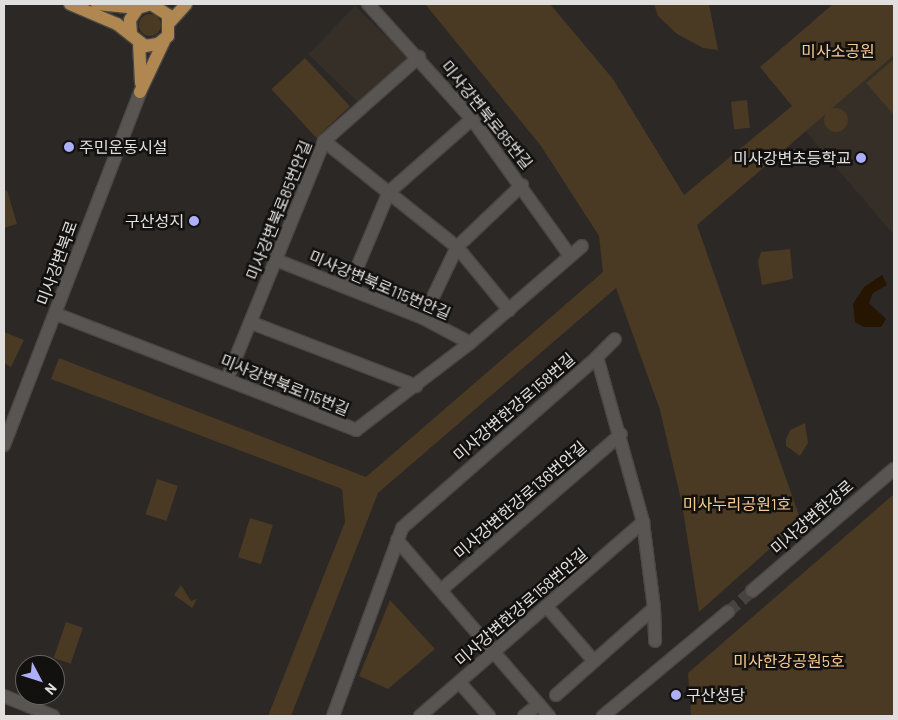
<!DOCTYPE html>
<meta charset="utf-8">
<style>
body{margin:0}
#map{position:relative;width:898px;height:720px;overflow:hidden;background:#2b2825;font-family:Barlow,"Noto Sans KR",sans-serif}
div>[style]{position:absolute}
.built>*{inset:0;background:#362f27;transform-origin:0 0}
.green>*{inset:0;background:#4a3923;transform-origin:0 0}
.round{border-radius:50%}
.water>*{inset:0;background:#261500}
.minor-tunnel>*{height:12px;margin-top:-6px;transform-origin:0;background:repeating-linear-gradient(90deg,#464341 0 12px,transparent 0 18px)}
.roads{filter:drop-shadow(1px 0 #494744) drop-shadow(-1px 0 #494744) drop-shadow(0 1px #494744) drop-shadow(0 -1px #494744)}
.minor>*{height:12px;margin:-6px;padding:0 6px;transform-origin:6px;border-radius:6px;background:#585552}
.major>*{height:12px;margin:-6px;padding:0 6px;transform-origin:6px;border-radius:6px;background:#b08751}
.dots>*{width:14px;height:14px;translate:-50% -50%;box-sizing:border-box;border:2px solid #12110f;border-radius:50%}
span{translate:-50% -50%;white-space:nowrap;text-align:center;line-height:1.15;-webkit-text-stroke:5px #12110f;paint-order:stroke}
.park-label{font-size:16px;color:#f7ca92}
.street-label{font-size:16px;color:#e1dfdd}
.poi-label{font-size:16px;color:#e1dfdd}
.left{translate:0 -50%;text-align:left}
.right{translate:-100% -50%;text-align:right}
.frame{position:absolute;inset:0;border:5px solid #e1dfdd;pointer-events:none}
.north{position:absolute;left:15px;top:655px;width:50px;height:50px;box-sizing:border-box;background:#12110f;border:1px solid #656361;border-radius:50%;rotate:130deg;font-size:14px;font-weight:700;line-height:20px;text-align:center;color:#e1dfdd}
.north::after{content:'';display:block;margin:auto;width:18px;height:22px;background:#adaffb;clip-path:polygon(50% 0,100% 100%,50% 72%,0 100%)}
</style>
<div id="map">
<div class="built">
<i style="left:355px;top:6px;width:73px;height:67px;rotate:44deg"></i>
<i style="clip-path:polygon(894px 55px,894px 235px,805px 131px)"></i>
</div>
<div class="green">
<i style="clip-path:polygon(425px 4px,550px 4px,613px 79px,684px 195px,792px 106px,760px 67px,833px 4px,894px 4px,894px 55px,697px 225px,801px 521px,699px 612px,682px 504px,660px 410px,616px 288px,378px 493px,291px 716px,268px 716px,345px 522px,342px 489px,51px 379px,59px 358px,366px 477px,603px 272px,599px 236px,541px 146px)"></i>
<i style="clip-path:polygon(654px 4px,709px 4px,718px 50px,703px 48px,677px 34px,658px 16px)"></i>
<i class="round" style="left:139px;top:14px;width:22px;height:22px"></i>
<i style="left:305px;top:58px;width:66px;height:46px;rotate:47deg"></i>
<i style="clip-path:polygon(894px 59px,894px 115px,866px 83px)"></i>
<i style="left:747px;top:100px;width:28px;height:16px;rotate:84deg"></i>
<i class="round" style="left:824px;top:108px;width:24px;height:24px"></i>
<i style="clip-path:polygon(7px 190px,17px 224px,4px 228px,4px 191px)"></i>
<i style="clip-path:polygon(790px 249px,793px 279px,762px 285px,758px 262px,761px 252px)"></i>
<i style="clip-path:polygon(4px 332px,24px 340px,11px 367px,4px 363px)"></i>
<i style="clip-path:polygon(805px 423px,808px 443px,800px 456px,786px 446px,786px 439px,790px 430px)"></i>
<i style="left:157px;top:479px;width:22px;height:37px;rotate:18deg"></i>
<i style="clip-path:polygon(894px 494px,894px 716px,691px 716px,688px 673px)"></i>
<i style="left:250px;top:518px;width:24px;height:41px;rotate:17deg"></i>
<i style="clip-path:polygon(181px 585px,191px 601px,197px 599px,192px 608px,174px 595px)"></i>
<i style="clip-path:polygon(390px 600px,435px 649px,388px 689px,359px 676px)"></i>
<i style="left:66px;top:622px;width:18px;height:38px;rotate:19deg"></i>
</div>
<div class="water">
<i style="clip-path:polygon(882px 275px,887px 285px,873px 293px,869px 303px,886px 319px,881px 327px,864px 327px,855px 322px,853px 304px,864px 287px)"></i>
</div>
<div class="minor-tunnel">
<i style="left:728px;top:612px;width:32px;rotate:-41deg"></i>
</div>
<div class="roads">
<div class="minor">
<i style="left:368px;top:4px;width:155px;rotate:47.9deg"></i>
<i style="left:472px;top:119px;width:168px;rotate:54.4deg"></i>
<i style="left:324px;top:141px;width:170px;rotate:38.6deg"></i>
<i style="left:457px;top:247px;width:82px;rotate:50.5deg"></i>
<i style="left:276px;top:260px;width:158px;rotate:21.5deg"></i>
<i style="left:423px;top:318px;width:53px;rotate:28deg"></i>
<i style="left:349px;top:287px;width:103px;rotate:-67.2deg"></i>
<i style="left:389px;top:192px;width:111px;rotate:-41.3deg"></i>
<i style="left:56px;top:314px;width:322px;rotate:21.1deg"></i>
<i style="left:356px;top:430px;width:143px;rotate:-37.3deg"></i>
<i style="left:470px;top:343px;width:148px;rotate:-40.9deg"></i>
<i style="left:423px;top:318px;width:79px;rotate:-64.4deg"></i>
<i style="left:457px;top:247px;width:90px;rotate:-43.6deg"></i>
<i style="left:252px;top:323px;width:176px;rotate:21deg"></i>
<i style="left:597px;top:357px;width:25px;rotate:-45deg"></i>
<i style="left:227px;top:379px;width:257px;rotate:-67.8deg"></i>
<i style="left:324px;top:141px;width:127px;rotate:-41.5deg"></i>
<i style="left:4px;top:445px;width:378px;rotate:-68.9deg"></i>
<i style="left:397px;top:540px;width:233px;rotate:49.2deg"></i>
<i style="left:441px;top:590px;width:238px;rotate:-40.9deg"></i>
<i style="left:752px;top:591px;width:187px;rotate:-40.7deg"></i>
<i style="left:547px;top:607px;width:72px;rotate:49deg"></i>
<i style="left:654px;top:608px;width:33px;rotate:88deg"></i>
<i style="left:460px;top:683px;width:44px;rotate:48.7deg"></i>
<i style="left:4px;top:696px;width:53px;rotate:22.2deg"></i>
<i style="left:333px;top:716px;width:200px;rotate:-69.8deg"></i>
<i style="left:402px;top:528px;width:259px;rotate:-41.2deg"></i>
<i style="left:597px;top:357px;width:171px;rotate:74.4deg"></i>
<i style="left:643px;top:522px;width:87px;rotate:82.7deg"></i>
<i style="left:654px;top:608px;width:131px;rotate:138.4deg"></i>
<i style="left:420px;top:716px;width:296px;rotate:-41deg"></i>
<i style="left:524px;top:716px;width:19px;rotate:-39deg"></i>
<i style="left:603px;top:716px;width:163px;rotate:-39.8deg"></i>
</div>
<div class="major">
<i style="left:70px;top:4px;width:51px;rotate:23.1deg"></i>
<i style="left:117px;top:24px;width:36px;rotate:38deg"></i>
<i style="left:145px;top:46px;width:13px;rotate:-9deg"></i>
<i style="left:158px;top:44px;width:13px;rotate:-39deg"></i>
<i style="left:168px;top:36px;width:21px;rotate:-90deg"></i>
<i style="left:168px;top:15px;width:20px;rotate:-147deg"></i>
<i style="left:151px;top:4px;width:14px;rotate:163deg"></i>
<i style="left:138px;top:8px;width:14px;rotate:124deg"></i>
<i style="left:130px;top:20px;width:14px;rotate:86deg"></i>
<i style="left:97px;top:4px;width:41px;rotate:5.6deg"></i>
<i style="left:170px;top:22px;width:24px;rotate:-48deg"></i>
<i style="left:139px;top:43px;width:40px;rotate:87.1deg"></i>
<i style="left:140px;top:92px;width:56px;rotate:-64.8deg"></i>
</div>
</div>
<div class="dots">
<i style="left:69px;top:147px;background:#adaffb"></i>
<i style="left:861px;top:158px;background:#adaffb"></i>
<i style="left:194px;top:221px;background:#adaffb"></i>
<i style="left:676px;top:695px;background:#adaffb"></i>
</div>
<div class="park-label">
<span style="left:838px;top:51px">미사소공원</span>
<span style="left:737px;top:504px">미사누리공원1호</span>
<span style="left:789px;top:661px">미사한강공원5호</span>
</div>
<div class="street-label">
<span style="left:487px;top:115px;rotate:51deg">미사강변북로85번길</span>
<span style="left:279px;top:210px;rotate:-68deg">미사강변북로85번안길</span>
<span style="left:57px;top:263px;rotate:-70deg">미사강변북로</span>
<span style="left:380px;top:285px;rotate:23deg">미사강변북로115번안길</span>
<span style="left:285px;top:385px;rotate:22deg">미사강변북로115번길</span>
<span style="left:514px;top:407px;rotate:-41deg">미사강변한강로158번길</span>
<span style="left:520px;top:500px;rotate:-41deg">미사강변한강로136번안길</span>
<span style="left:812px;top:517px;rotate:-41deg">미사강변한강로</span>
<span style="left:521px;top:607px;rotate:-41deg">미사강변한강로158번안길</span>
</div>
<div class="poi-label">
<span class="left" style="left:79px;top:147px">주민운동시설</span>
<span class="right" style="left:851px;top:158px">미사강변초등학교</span>
<span class="right" style="left:184px;top:221px">구산성지</span>
<span class="left" style="left:686px;top:695px">구산성당</span>
</div>
<div class="frame"></div>
<div class="north">N</div>
</div>
